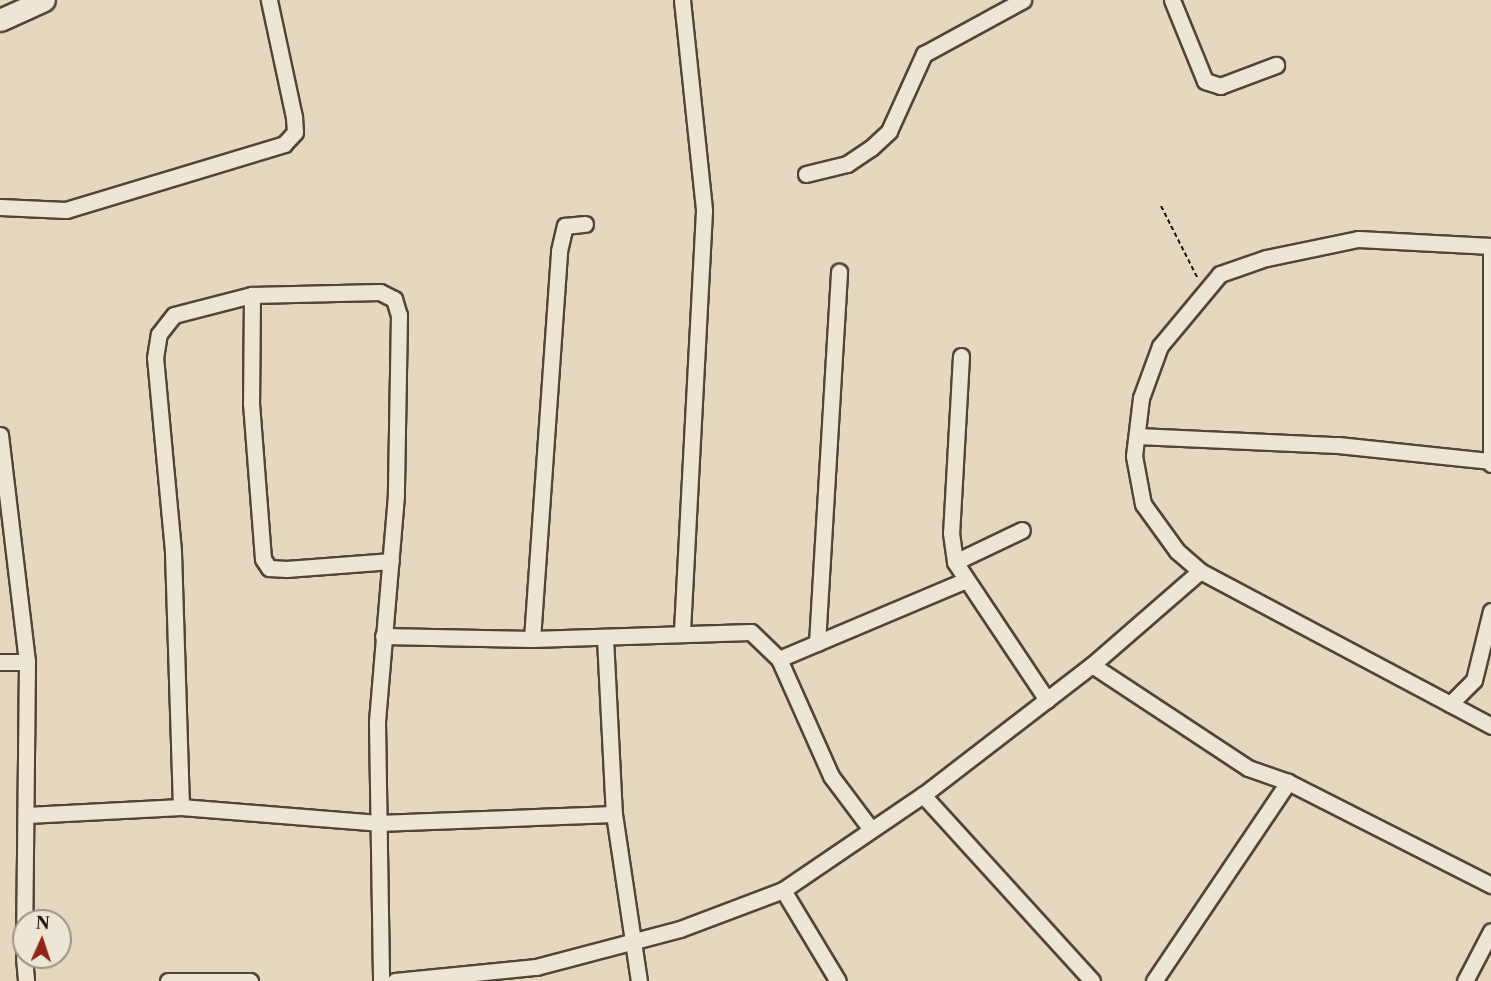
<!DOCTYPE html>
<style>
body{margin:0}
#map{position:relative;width:1491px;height:981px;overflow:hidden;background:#e5d8be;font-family:"Libre Caslon Text",serif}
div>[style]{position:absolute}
.path>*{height:2px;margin-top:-1px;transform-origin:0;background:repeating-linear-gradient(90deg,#22130d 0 4.5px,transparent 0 7.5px)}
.roads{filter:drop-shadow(2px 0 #534439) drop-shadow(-2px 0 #534439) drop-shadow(0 2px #534439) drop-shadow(0 -2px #534439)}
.street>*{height:15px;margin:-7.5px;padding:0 7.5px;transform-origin:7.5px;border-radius:7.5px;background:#eee6d5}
.secondary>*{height:21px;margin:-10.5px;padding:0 10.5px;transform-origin:10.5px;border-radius:10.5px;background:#eee6d5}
span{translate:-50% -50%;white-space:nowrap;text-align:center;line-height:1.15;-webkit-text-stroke:4.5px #eee6d5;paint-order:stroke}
.north{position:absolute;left:12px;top:909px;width:60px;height:60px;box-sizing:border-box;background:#eee6d5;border:2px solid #9c9285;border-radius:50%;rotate:3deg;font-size:16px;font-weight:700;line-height:24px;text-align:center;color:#22130d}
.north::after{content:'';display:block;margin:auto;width:21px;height:27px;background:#8f2418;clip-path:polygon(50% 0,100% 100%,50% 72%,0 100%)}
</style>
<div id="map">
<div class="path">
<i style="left:1161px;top:206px;width:82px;rotate:63.1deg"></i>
</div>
<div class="roads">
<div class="street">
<i style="left:682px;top:0;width:212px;rotate:84deg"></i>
<i style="left:704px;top:211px;width:423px;rotate:93deg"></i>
<i style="left:1172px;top:0;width:87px;rotate:67.8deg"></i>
<i style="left:1205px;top:81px;width:16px;rotate:18deg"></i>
<i style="left:1220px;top:86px;width:60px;rotate:-20.6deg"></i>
<i style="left:806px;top:174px;width:42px;rotate:-13.7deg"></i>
<i style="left:847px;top:164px;width:29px;rotate:-34deg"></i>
<i style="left:871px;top:148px;width:25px;rotate:-43deg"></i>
<i style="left:889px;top:131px;width:85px;rotate:-65.6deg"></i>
<i style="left:924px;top:54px;width:113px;rotate:-28.6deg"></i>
<i style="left:0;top:207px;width:66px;rotate:2.6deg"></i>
<i style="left:66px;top:210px;width:228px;rotate:-16.8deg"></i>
<i style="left:284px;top:144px;width:16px;rotate:-47deg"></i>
<i style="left:295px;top:132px;width:15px;rotate:-94deg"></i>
<i style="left:294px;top:117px;width:120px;rotate:-102.1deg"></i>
<i style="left:1491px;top:246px;width:133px;rotate:-177deg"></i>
<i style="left:1358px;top:239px;width:94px;rotate:168.3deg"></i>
<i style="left:1266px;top:258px;width:49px;rotate:160.8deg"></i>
<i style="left:1220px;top:274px;width:94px;rotate:129.8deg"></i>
<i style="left:1160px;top:346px;width:55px;rotate:110.1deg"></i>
<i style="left:1141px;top:398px;width:58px;rotate:96.9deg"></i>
<i style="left:1134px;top:456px;width:49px;rotate:79.4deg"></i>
<i style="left:1143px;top:504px;width:58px;rotate:54.1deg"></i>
<i style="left:1177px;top:551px;width:30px;rotate:41deg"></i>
<i style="left:1200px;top:571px;width:330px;rotate:28deg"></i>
<i style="left:1491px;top:247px;width:217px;rotate:90deg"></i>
<i style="left:252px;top:295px;width:108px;rotate:90.5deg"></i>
<i style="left:251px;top:403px;width:156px;rotate:85.6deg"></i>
<i style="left:263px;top:559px;width:11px;rotate:56deg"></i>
<i style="left:269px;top:568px;width:18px;rotate:3deg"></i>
<i style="left:287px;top:569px;width:104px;rotate:-4.4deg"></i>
<i style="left:961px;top:356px;width:177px;rotate:93.2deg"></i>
<i style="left:951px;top:533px;width:29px;rotate:82deg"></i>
<i style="left:955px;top:562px;width:166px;rotate:56.3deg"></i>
<i style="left:0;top:435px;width:229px;rotate:83.2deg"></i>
<i style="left:27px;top:662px;width:286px;rotate:90.6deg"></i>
<i style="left:1137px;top:436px;width:201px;rotate:2.6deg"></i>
<i style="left:1338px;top:445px;width:154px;rotate:6deg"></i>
<i style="left:955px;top:562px;width:74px;rotate:-25.5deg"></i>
<i style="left:383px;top:636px;width:149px;rotate:1.2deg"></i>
<i style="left:532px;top:639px;width:219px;rotate:-1.8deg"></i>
<i style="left:751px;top:632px;width:39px;rotate:44deg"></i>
<i style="left:779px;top:659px;width:128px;rotate:66deg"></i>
<i style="left:831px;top:776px;width:65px;rotate:53.1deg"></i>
<i style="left:605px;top:638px;width:176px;rotate:87.1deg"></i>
<i style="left:614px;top:814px;width:169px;rotate:81.5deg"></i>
<i style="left:532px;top:639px;width:389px;rotate:-86deg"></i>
<i style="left:559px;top:251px;width:26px;rotate:-77deg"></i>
<i style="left:565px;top:226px;width:20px;rotate:-6deg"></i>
<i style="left:817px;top:643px;width:372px;rotate:-86.6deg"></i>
<i style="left:779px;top:659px;width:203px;rotate:-22.9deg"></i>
<i style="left:0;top:662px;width:27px"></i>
<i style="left:1092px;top:665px;width:187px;rotate:33.4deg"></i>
<i style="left:1248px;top:768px;width:42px;rotate:19.3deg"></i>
<i style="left:1288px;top:782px;width:228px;rotate:26.9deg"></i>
<i style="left:1450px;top:704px;width:34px;rotate:-45deg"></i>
<i style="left:1474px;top:680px;width:71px;rotate:-76.2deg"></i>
<i style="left:923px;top:795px;width:251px;rotate:47.7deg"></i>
<i style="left:181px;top:807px;width:256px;rotate:-91.8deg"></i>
<i style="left:173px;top:551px;width:194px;rotate:-95.3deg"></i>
<i style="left:155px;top:358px;width:24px;rotate:-81deg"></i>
<i style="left:159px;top:334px;width:24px;rotate:-52deg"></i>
<i style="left:174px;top:315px;width:81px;rotate:-14.4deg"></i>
<i style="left:252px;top:295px;width:128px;rotate:-1.3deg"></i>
<i style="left:380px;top:292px;width:16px;rotate:27deg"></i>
<i style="left:394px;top:299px;width:17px;rotate:73deg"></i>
<i style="left:399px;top:315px;width:180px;rotate:91deg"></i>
<i style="left:396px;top:495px;width:228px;rotate:94.8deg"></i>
<i style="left:377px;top:722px;width:259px;rotate:89.1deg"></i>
<i style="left:27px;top:815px;width:154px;rotate:-3deg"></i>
<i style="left:181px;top:807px;width:198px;rotate:4.6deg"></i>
<i style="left:378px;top:823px;width:236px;rotate:-2.2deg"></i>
<i style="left:783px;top:890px;width:106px;rotate:58.9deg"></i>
<i style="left:24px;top:957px;width:24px;rotate:85deg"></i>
<i style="left:168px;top:981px;width:82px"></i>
<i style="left:395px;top:981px;width:142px;rotate:-5.7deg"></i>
<i style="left:536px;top:967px;width:149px;rotate:-14.8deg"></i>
<i style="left:680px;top:929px;width:110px;rotate:-20.7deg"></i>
<i style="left:783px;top:890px;width:169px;rotate:-34.2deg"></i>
<i style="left:923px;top:795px;width:213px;rotate:-37.6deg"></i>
<i style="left:1092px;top:665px;width:143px;rotate:-41deg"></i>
<i style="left:1154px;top:981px;width:240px;rotate:-56deg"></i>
<i style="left:1465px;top:981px;width:56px;rotate:-62.5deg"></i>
</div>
<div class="secondary">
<i style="left:0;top:20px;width:48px;rotate:-24.4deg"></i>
</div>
</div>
<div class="north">N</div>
</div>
